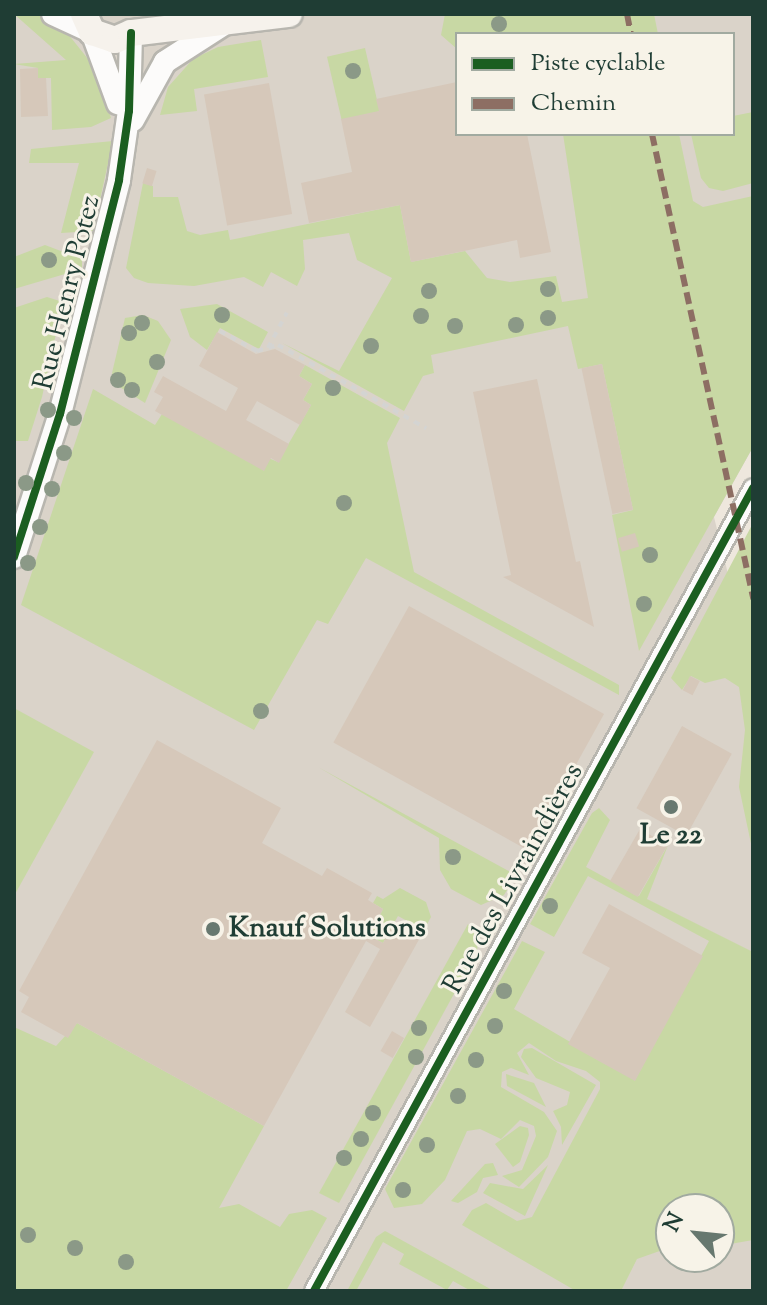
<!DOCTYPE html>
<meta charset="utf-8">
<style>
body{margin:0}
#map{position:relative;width:767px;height:1305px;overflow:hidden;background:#eee7dd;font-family:"Sorts Mill Goudy",serif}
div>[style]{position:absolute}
.industrial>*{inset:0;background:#dad3c9}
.green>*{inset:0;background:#c8d8a4;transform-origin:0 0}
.building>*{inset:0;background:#d6c8ba;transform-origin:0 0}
.path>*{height:4px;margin-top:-2px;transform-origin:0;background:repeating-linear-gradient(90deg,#d4d4d2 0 6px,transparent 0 12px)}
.roads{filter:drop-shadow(2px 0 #b8b6af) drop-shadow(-2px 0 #b8b6af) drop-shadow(0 2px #b8b6af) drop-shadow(0 -2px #b8b6af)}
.minor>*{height:18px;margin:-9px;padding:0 9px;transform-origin:9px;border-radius:9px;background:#fcfbfa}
.tertiary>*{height:22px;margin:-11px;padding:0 11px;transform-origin:11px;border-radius:11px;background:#fcfbfa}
.secondary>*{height:26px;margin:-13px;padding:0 13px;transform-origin:13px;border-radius:13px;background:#f6f2ec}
.quiet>*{height:6px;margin-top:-3px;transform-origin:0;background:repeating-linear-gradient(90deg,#8d6e63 0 12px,transparent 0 18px)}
.cycleway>*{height:8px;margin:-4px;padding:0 4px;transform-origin:4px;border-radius:4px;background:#1b5e20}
.trees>*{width:16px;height:16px;margin:-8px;border-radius:50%;background:#8b9987}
.dots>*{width:22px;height:22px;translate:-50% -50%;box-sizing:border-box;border:4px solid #f7f3e8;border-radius:50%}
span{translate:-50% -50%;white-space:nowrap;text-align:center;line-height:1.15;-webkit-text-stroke:6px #f7f3e8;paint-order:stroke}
.street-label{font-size:28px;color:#1f3d34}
.poi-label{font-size:28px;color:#1f3d34;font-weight:700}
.left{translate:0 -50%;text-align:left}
.frame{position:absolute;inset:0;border:16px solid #1f3d34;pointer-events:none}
.legend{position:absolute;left:455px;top:32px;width:280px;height:104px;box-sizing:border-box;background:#f7f3e8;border:2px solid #a1aaa0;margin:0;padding:10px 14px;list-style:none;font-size:24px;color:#1f3d34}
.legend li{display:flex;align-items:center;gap:16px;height:40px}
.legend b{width:40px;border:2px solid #a1aaa0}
.north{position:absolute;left:655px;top:1193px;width:80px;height:80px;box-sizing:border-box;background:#f7f3e8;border:2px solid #a1aaa0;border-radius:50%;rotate:297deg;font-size:22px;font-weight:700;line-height:32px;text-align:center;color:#1f3d34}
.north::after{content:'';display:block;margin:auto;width:28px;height:36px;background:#67786f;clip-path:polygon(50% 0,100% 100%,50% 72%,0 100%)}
</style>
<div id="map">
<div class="industrial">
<i style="clip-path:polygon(evenodd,14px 14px,753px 14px,753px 447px,714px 517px,753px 676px,753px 1291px,14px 1291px,14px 14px,457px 34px,733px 34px,733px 134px,457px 134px,457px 34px,14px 14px,671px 1209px,719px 1209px,719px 1257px,671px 1257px,671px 1209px)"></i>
</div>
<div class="green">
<i style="clip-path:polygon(14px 14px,37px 14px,68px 34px,96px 69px,111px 118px,91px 127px,52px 130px,51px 78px,38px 78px,38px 68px,14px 64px,66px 60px)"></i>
<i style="clip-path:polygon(445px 14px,654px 14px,658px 34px,457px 34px,457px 49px,441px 35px)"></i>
<i style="clip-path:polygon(261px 40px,268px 77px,194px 89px,197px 111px,160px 115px,168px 87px,193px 59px,218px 47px)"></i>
<i style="left:365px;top:48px;width:65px;height:39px;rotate:77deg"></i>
<i style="clip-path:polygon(753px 112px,753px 183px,723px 191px,709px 188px,701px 178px,691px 134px,733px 134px,733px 116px)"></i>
<i style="clip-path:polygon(563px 134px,679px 134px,693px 201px,703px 207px,753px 196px,753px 447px,639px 651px,612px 515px,633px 510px,602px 364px,578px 369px,568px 326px,431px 355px,434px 373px,423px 376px,404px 411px,282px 343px,339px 371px,392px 278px,357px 260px,349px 233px,303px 240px,305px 269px,297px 286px,271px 272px,263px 287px,244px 277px,194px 286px,148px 283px,134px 278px,126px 268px,143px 183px,153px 186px,153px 197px,178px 197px,187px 231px,200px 235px,228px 230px,230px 240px,400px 205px,411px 262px,465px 251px,487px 278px,510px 282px,556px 276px,562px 302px,588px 298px)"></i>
<i style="clip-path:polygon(113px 141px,93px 231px,61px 233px,79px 163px,29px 163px,31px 149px)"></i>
<i style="clip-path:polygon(45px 245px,82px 259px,82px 269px,14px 289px,14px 257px)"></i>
<i style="clip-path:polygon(47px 297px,63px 302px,42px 397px,28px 441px,14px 441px,14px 308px)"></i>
<i style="clip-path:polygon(217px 304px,268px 332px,259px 349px,220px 328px,207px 350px,190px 337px,180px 309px)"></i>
<i style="clip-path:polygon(143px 315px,158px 321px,171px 340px,145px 403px,115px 384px,112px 373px,125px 318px)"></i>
<i style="clip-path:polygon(305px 365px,400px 418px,387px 443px,414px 572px,619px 685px,619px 695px,366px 558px,328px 624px,317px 620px,254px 730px,21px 605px,93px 389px,155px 425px,162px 414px,278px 462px,311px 405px,303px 400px,312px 384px,299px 376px)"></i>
<i style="clip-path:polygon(753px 523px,753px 853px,739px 787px,745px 730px,739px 687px,725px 678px,705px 683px,691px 676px,682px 690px,671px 678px)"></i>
<i style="clip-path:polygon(14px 708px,94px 752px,14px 896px)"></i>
<i style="clip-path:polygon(318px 767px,516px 875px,504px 895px,481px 905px,451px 889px,440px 870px,439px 838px)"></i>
<i style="clip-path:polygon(599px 808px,610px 820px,586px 867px,639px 896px,668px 845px,647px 899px,753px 952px,753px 1240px,719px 1246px,719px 1209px,671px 1209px,671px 1247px,637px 1259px,621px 1291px,576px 1291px,462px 1225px,472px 1210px,486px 1203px,517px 1221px,532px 1217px,600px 1089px,600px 1082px,586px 1071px,556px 1061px,529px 1043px,517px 1053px,529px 1075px,511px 1068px,502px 1072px,501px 1087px,544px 1112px,557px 1131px,548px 1157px,519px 1187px,502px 1176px,522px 1170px,536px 1136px,534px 1126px,520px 1120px,501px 1139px,480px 1129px,467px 1131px,445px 1180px,422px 1204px,394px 1208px,385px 1189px,522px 941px,545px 952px,514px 1009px,635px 1080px,709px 941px,588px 876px,554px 937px,530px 924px,592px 813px)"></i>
<i style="clip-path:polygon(400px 888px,426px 902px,431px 917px,424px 930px,398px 916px,383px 943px,369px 936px,383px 909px,373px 903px,377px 896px,383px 899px)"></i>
<i style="clip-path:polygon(468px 924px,478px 940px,477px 952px,339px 1203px,319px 1193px)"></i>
<i style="clip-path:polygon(77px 1023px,264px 1126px,219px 1208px,239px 1204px,280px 1227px,289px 1214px,312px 1210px,327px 1218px,286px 1291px,14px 1291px,14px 1027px,56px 1046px)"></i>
<i style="clip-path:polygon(532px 1048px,596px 1085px,562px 1145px,561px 1127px,553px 1111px,567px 1105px,570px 1092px,536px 1078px,521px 1057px,524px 1049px)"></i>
<i style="clip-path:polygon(506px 1074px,534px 1083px,546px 1107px,507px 1086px)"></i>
<i style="clip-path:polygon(520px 1126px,528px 1128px,529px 1135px,520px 1162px,513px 1167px,495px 1144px)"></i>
<i style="clip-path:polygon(493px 1163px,498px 1175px,483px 1178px,477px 1192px,458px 1203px,451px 1201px,485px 1164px)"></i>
<i style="clip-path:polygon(548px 1165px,525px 1216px,483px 1193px,490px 1183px,523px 1189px)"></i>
<i style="clip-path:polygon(385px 1231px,387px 1232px,494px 1291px,471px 1291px,453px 1281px,447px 1290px,399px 1264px,404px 1254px,383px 1242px,356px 1291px,347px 1291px,376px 1237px)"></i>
</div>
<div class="building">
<i style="clip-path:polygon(38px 68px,38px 78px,46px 78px,48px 116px,21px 117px,20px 69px)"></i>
<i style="clip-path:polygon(457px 82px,457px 134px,527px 134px,551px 252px,520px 258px,517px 240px,411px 262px,400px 205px,309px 223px,301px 183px,352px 172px,341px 119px,379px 111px,376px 99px)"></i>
<i style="left:269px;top:83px;width:133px;height:66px;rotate:80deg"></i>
<i style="left:147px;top:168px;width:10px;height:16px;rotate:17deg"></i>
<i style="clip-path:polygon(217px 332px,256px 354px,275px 349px,305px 365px,299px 376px,312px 384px,303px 400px,311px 405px,300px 425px,257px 401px,246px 420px,289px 444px,279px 463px,271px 458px,264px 471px,155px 411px,163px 397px,154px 392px,163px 376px,226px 411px,238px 388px,199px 366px)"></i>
<i style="left:602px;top:364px;width:149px;height:21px;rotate:78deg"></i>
<i style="clip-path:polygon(537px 379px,576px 562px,580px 561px,594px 627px,503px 577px,511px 575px,473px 392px)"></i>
<i style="left:635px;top:533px;width:14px;height:18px;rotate:73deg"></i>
<i style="left:409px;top:606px;width:223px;height:156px;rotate:29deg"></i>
<i style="left:690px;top:676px;width:11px;height:16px;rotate:27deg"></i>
<i style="left:682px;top:726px;width:57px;height:94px;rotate:29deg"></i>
<i style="clip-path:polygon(157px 740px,281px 808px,262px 843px,322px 876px,327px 868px,372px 893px,368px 900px,383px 909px,369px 936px,383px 943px,395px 921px,421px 936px,370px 1027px,345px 1012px,380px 949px,366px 941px,264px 1126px,77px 1023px,68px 1038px,21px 1012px,29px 997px,19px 991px)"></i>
<i style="left:640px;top:829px;width:32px;height:60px;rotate:30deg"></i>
<i style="clip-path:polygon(609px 904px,703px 956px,635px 1081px,568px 1044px,610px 968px,582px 953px)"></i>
<i style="left:392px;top:1031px;width:14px;height:23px;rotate:30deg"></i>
</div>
<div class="path">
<i style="left:220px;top:331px;width:42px;rotate:28.4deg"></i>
<i style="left:257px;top:351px;width:22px;rotate:-16deg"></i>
<i style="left:278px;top:345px;width:170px;rotate:29.3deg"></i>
<i style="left:268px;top:348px;width:40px;rotate:-62deg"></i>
</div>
<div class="roads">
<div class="minor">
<i style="left:314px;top:1291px;width:915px;rotate:-61.33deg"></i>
</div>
<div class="tertiary">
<i style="left:53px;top:14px;width:43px;rotate:24.8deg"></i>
<i style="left:92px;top:32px;width:76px;rotate:69.9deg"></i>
<i style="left:133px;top:120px;width:66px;rotate:-61.1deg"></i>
<i style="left:165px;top:62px;width:67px;rotate:-32.7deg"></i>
<i style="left:14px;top:557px;width:150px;rotate:-72.2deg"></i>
<i style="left:60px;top:414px;width:241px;rotate:-75.8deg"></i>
<i style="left:119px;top:180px;width:70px;rotate:-81.8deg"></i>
<i style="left:129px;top:111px;width:78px;rotate:-88.5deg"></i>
</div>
<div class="secondary">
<i style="left:84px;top:14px;width:20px;rotate:66deg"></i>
<i style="left:92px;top:32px;width:24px;rotate:19deg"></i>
<i style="left:115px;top:40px;width:17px;rotate:-24deg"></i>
<i style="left:131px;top:33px;width:159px;rotate:-6.9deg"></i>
</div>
</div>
<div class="quiet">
<i style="left:627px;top:14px;width:20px;rotate:79deg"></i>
<i style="left:652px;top:134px;width:476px;rotate:77.7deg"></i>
</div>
<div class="cycleway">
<i style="left:14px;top:557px;width:150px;rotate:-72.2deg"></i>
<i style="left:60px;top:414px;width:241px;rotate:-75.8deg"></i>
<i style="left:119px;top:180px;width:70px;rotate:-81.8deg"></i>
<i style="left:129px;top:111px;width:78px;rotate:-88.5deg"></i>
<i style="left:314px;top:1291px;width:915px;rotate:-61.33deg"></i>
</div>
<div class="trees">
<i style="left:499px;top:24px"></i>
<i style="left:353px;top:71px"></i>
<i style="left:49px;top:260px"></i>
<i style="left:548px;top:289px"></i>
<i style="left:429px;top:291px"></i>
<i style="left:222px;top:315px"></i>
<i style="left:421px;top:316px"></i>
<i style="left:548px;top:318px"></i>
<i style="left:142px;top:323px"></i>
<i style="left:516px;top:325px"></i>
<i style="left:455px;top:326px"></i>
<i style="left:129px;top:333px"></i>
<i style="left:371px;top:346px"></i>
<i style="left:157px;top:362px"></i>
<i style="left:118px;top:380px"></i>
<i style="left:333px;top:388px"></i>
<i style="left:132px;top:390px"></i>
<i style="left:48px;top:410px"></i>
<i style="left:74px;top:418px"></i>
<i style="left:64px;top:453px"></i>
<i style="left:26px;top:483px"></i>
<i style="left:52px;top:489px"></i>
<i style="left:344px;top:503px"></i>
<i style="left:40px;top:527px"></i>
<i style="left:650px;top:555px"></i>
<i style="left:28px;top:563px"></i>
<i style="left:644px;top:604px"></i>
<i style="left:261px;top:711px"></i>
<i style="left:453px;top:857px"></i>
<i style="left:550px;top:906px"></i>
<i style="left:504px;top:991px"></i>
<i style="left:495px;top:1026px"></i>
<i style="left:419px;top:1028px"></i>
<i style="left:416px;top:1057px"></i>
<i style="left:476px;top:1060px"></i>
<i style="left:458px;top:1096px"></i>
<i style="left:373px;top:1113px"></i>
<i style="left:361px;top:1139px"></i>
<i style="left:427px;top:1145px"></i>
<i style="left:344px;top:1158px"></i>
<i style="left:403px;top:1190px"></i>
<i style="left:28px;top:1235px"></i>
<i style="left:75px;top:1248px"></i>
<i style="left:126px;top:1262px"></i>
</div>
<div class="dots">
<i style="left:671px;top:807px;background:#67786f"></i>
<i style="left:213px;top:929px;background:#67786f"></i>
</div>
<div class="street-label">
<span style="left:68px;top:293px;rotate:-76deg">Rue Henry Potez</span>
<span style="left:514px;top:879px;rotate:-61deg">Rue des Livraindières</span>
</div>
<div class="poi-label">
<span style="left:671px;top:836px">Le 22</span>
<span class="left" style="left:229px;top:929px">Knauf Solutions</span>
</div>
<div class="frame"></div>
<ul class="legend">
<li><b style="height:10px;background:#1b5e20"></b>Piste cyclable</li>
<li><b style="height:10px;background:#8d6e63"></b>Chemin</li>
</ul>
<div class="north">N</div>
</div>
